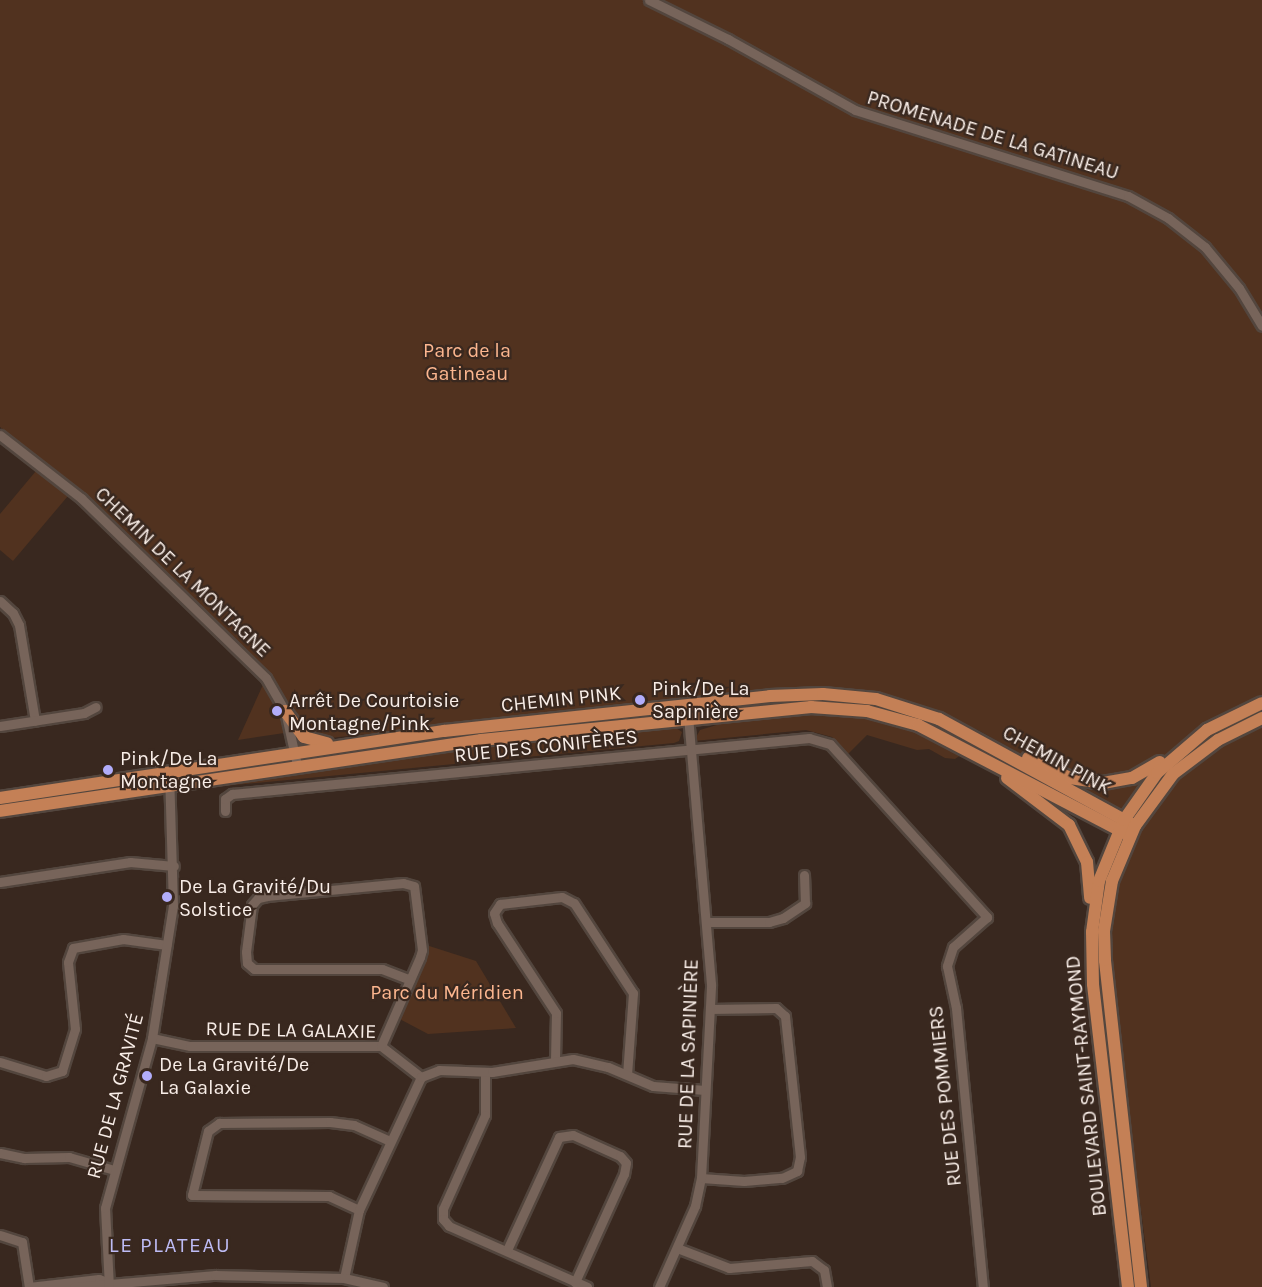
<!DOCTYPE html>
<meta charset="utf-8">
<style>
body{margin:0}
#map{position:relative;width:1262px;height:1287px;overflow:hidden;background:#39281f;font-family:Karla,sans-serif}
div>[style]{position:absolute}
.green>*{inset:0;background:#51321f}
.roads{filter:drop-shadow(2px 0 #53463e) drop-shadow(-2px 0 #53463e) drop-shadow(0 2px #53463e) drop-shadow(0 -2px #53463e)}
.minor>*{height:9px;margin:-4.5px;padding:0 4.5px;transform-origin:4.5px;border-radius:4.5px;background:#77645a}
.major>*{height:12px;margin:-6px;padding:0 6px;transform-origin:6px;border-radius:6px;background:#c48056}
.dots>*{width:16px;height:16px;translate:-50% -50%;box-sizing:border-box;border:3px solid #39281f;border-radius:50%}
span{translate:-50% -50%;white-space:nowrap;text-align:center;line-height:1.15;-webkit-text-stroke:4.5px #39281f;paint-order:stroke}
.street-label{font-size:20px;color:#f9eee8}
.park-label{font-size:20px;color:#fcb68f}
.poi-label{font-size:20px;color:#f9eee8}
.left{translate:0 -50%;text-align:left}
.neighbourhood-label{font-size:21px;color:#bebcf5;letter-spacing:1.5px}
</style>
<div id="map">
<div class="green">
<i style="clip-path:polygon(0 0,1262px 0,1262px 1287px,1151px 1287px,1112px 989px,1110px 941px,1119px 876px,1142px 822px,978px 730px,883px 696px,768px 693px,339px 737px,325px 739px,306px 733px,271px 675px,85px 493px,0 427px)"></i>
<i style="clip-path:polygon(41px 465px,73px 490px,13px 561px,0 550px,0 514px)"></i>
<i style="clip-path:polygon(266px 678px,291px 732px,238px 740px)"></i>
<i style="clip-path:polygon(795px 712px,857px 713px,910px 727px,961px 755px,955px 759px,945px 758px,929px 749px,917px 750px,867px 735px,848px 754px,832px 737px,806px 730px,694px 741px,700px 730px,740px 718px)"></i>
<i style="clip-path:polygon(673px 726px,682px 732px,679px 741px,674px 743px,224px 786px,267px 776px,479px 746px)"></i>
<i style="clip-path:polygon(423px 944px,476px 961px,516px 1028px,428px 1034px,394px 1016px)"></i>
</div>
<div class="roads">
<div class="minor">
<i style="left:649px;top:0;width:88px;rotate:26.3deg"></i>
<i style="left:728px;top:39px;width:145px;rotate:29.2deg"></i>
<i style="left:855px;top:110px;width:286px;rotate:17.5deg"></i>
<i style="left:1128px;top:196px;width:46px;rotate:28.8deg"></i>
<i style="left:1168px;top:218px;width:47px;rotate:38.1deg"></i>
<i style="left:1205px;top:247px;width:53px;rotate:50.3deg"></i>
<i style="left:1239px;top:288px;width:44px;rotate:58.8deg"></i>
<i style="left:0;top:435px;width:103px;rotate:37.9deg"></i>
<i style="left:81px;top:498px;width:258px;rotate:44.2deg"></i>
<i style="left:266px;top:678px;width:38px;rotate:60deg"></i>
<i style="left:285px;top:711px;width:55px;rotate:77.5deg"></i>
<i style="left:0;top:601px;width:18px;rotate:43deg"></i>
<i style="left:13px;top:613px;width:13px;rotate:63deg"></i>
<i style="left:19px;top:625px;width:97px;rotate:80.5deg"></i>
<i style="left:0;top:726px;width:85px;rotate:-8.8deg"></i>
<i style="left:84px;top:713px;width:13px;rotate:-27deg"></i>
<i style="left:225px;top:811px;width:12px;rotate:-90deg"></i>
<i style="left:225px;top:799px;width:9px;rotate:-36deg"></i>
<i style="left:232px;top:794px;width:580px;rotate:-5.54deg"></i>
<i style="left:809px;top:738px;width:22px;rotate:16deg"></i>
<i style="left:830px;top:744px;width:234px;rotate:47.8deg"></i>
<i style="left:987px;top:917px;width:45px;rotate:138.6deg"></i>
<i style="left:953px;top:947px;width:20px;rotate:108deg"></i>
<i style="left:947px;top:966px;width:43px;rotate:77.9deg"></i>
<i style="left:956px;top:1008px;width:280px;rotate:84.5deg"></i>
<i style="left:0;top:882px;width:132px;rotate:-8.7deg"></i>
<i style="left:130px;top:862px;width:44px;rotate:5.2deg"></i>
<i style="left:707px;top:922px;width:62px"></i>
<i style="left:769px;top:922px;width:15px;rotate:-16deg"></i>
<i style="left:783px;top:918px;width:27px;rotate:-34deg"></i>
<i style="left:805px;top:903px;width:28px;rotate:-92deg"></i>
<i style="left:152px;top:1038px;width:39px;rotate:12deg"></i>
<i style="left:190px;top:1046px;width:191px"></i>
<i style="left:381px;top:1046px;width:51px;rotate:37.8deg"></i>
<i style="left:381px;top:1046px;width:97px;rotate:-66.3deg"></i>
<i style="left:420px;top:957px;width:7px;rotate:-74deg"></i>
<i style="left:422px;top:950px;width:64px;rotate:-97.1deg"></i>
<i style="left:414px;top:886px;width:11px;rotate:-165deg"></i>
<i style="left:403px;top:883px;width:137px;rotate:174.5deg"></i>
<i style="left:267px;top:896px;width:9px;rotate:167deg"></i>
<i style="left:258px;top:898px;width:9px;rotate:131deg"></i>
<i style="left:252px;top:905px;width:47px;rotate:97.3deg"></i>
<i style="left:246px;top:952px;width:11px;rotate:85deg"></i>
<i style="left:247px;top:963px;width:9px;rotate:41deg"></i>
<i style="left:254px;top:969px;width:128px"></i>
<i style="left:382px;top:969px;width:30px;rotate:21deg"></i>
<i style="left:555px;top:1060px;width:47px;rotate:-88.8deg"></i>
<i style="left:556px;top:1013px;width:108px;rotate:-123.2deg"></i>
<i style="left:497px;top:923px;width:10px;rotate:-107deg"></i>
<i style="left:494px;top:913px;width:11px;rotate:-56deg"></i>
<i style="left:500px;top:904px;width:62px;rotate:-6.4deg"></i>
<i style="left:562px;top:897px;width:13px;rotate:27deg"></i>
<i style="left:574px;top:903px;width:108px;rotate:56.8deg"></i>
<i style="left:633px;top:993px;width:81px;rotate:94.2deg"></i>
<i style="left:0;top:1062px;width:48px;rotate:16.9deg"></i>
<i style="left:46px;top:1076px;width:17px;rotate:-17deg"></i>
<i style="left:62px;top:1071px;width:44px;rotate:-72.8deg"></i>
<i style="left:75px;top:1029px;width:67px;rotate:-96deg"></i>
<i style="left:68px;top:962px;width:15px;rotate:-70deg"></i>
<i style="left:73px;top:948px;width:51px;rotate:-10.2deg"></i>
<i style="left:123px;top:939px;width:44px;rotate:7.8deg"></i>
<i style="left:485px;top:1072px;width:43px;rotate:90deg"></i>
<i style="left:485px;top:1115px;width:103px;rotate:114.1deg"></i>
<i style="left:443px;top:1209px;width:10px;rotate:90deg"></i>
<i style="left:443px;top:1219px;width:9px;rotate:49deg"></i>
<i style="left:449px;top:1226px;width:151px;rotate:23.8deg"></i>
<i style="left:0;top:1153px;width:25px;rotate:12deg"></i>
<i style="left:24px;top:1158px;width:45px;rotate:-1.3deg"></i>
<i style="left:69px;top:1157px;width:47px;rotate:16.1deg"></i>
<i style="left:701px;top:1178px;width:43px;rotate:4deg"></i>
<i style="left:744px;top:1181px;width:38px;rotate:-5deg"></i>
<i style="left:782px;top:1178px;width:17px;rotate:-25deg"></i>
<i style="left:797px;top:1171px;width:14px;rotate:-78deg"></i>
<i style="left:800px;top:1157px;width:142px;rotate:-96.1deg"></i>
<i style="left:785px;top:1016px;width:12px;rotate:-138deg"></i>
<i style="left:776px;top:1008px;width:66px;rotate:179.1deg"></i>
<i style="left:359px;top:1210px;width:33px;rotate:-155deg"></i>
<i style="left:329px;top:1196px;width:137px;rotate:-179.6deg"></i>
<i style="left:192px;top:1195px;width:66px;rotate:-76deg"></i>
<i style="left:208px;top:1131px;width:14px;rotate:-36deg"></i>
<i style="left:219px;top:1123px;width:111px;rotate:-0.5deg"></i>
<i style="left:330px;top:1122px;width:24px;rotate:7deg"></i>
<i style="left:354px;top:1125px;width:39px;rotate:24deg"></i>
<i style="left:0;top:1235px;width:23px;rotate:18deg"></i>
<i style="left:22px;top:1242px;width:46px;rotate:81.2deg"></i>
<i style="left:677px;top:1248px;width:56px;rotate:21deg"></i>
<i style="left:729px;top:1268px;width:83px;rotate:-4.8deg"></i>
<i style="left:812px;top:1261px;width:15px;rotate:37deg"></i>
<i style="left:824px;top:1270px;width:17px;rotate:80deg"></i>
<i style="left:507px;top:1250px;width:124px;rotate:-65.3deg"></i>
<i style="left:559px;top:1137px;width:14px;rotate:-8deg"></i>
<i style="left:573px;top:1135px;width:51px;rotate:24.1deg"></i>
<i style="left:620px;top:1156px;width:9px;rotate:49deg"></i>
<i style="left:626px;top:1163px;width:11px;rotate:100deg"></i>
<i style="left:624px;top:1174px;width:119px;rotate:114.4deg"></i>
<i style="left:344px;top:1278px;width:70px;rotate:-77.6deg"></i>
<i style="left:359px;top:1210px;width:147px;rotate:-65deg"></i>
<i style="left:421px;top:1077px;width:19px;rotate:-21deg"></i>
<i style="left:439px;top:1070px;width:53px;rotate:2.2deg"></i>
<i style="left:492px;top:1072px;width:82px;rotate:-9.1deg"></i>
<i style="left:573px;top:1059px;width:36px;rotate:13deg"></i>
<i style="left:608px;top:1067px;width:49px;rotate:22.9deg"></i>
<i style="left:653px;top:1086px;width:52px;rotate:4.4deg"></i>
<i style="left:29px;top:1287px;width:70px;rotate:-6.5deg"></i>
<i style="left:99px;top:1279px;width:11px;rotate:22deg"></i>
<i style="left:74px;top:1287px;width:142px;rotate:-4.9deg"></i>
<i style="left:215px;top:1275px;width:129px;rotate:1.3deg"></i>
<i style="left:344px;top:1278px;width:40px;rotate:13deg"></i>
<i style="left:109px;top:1287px;width:79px;rotate:-92.9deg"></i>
<i style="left:105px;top:1208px;width:176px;rotate:-74.5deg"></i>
<i style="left:152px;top:1038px;width:134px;rotate:-81deg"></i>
<i style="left:173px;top:906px;width:134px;rotate:-91.7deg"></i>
<i style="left:659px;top:1287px;width:89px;rotate:-66deg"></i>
<i style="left:695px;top:1206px;width:29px;rotate:-78deg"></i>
<i style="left:701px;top:1178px;width:194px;rotate:-87deg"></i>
<i style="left:711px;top:984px;width:279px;rotate:-94.9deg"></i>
</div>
<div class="major">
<i style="left:285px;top:711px;width:32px;rotate:54deg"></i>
<i style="left:304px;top:737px;width:24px;rotate:15deg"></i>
<i style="left:1028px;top:758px;width:47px;rotate:25.5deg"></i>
<i style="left:1070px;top:778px;width:33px;rotate:9deg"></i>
<i style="left:1103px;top:783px;width:29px;rotate:-10deg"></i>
<i style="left:1132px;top:778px;width:32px;rotate:-30deg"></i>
<i style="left:1007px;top:778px;width:78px;rotate:37.2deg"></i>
<i style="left:1069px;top:825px;width:41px;rotate:64.1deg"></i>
<i style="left:1087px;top:862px;width:36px;rotate:85deg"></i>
<i style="left:0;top:798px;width:449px;rotate:-8.6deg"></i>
<i style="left:444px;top:731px;width:328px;rotate:-6.1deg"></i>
<i style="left:770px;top:696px;width:53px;rotate:-2.2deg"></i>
<i style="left:823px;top:694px;width:53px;rotate:5.4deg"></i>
<i style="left:876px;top:699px;width:66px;rotate:17.6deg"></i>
<i style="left:939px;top:719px;width:223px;rotate:28.6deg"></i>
<i style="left:0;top:811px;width:486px;rotate:-8.4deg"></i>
<i style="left:481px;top:740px;width:332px;rotate:-5.7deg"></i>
<i style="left:811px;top:707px;width:56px;rotate:4.1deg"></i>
<i style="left:867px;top:711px;width:53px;rotate:15.4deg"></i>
<i style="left:918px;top:725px;width:239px;rotate:27.6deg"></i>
<i style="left:1128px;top:1287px;width:305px;rotate:-96.6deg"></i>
<i style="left:1093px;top:984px;width:52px;rotate:-91.1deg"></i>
<i style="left:1092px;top:932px;width:51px;rotate:-82.2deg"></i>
<i style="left:1099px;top:881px;width:66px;rotate:-67.7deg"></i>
<i style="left:1124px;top:820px;width:57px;rotate:-54.9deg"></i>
<i style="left:1157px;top:773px;width:66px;rotate:-40.7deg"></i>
<i style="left:1207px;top:730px;width:61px;rotate:-26.1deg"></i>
<i style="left:1141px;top:1287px;width:329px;rotate:-96.3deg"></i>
<i style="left:1105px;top:960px;width:29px;rotate:-92deg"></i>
<i style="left:1104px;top:931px;width:51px;rotate:-80.9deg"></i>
<i style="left:1112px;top:881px;width:60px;rotate:-67.3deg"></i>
<i style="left:1135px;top:826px;width:64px;rotate:-53.8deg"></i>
<i style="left:1173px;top:774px;width:56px;rotate:-37.1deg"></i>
<i style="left:1218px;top:740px;width:49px;rotate:-26.6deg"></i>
</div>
</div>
<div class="dots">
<i style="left:640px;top:700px;background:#b2adfa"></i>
<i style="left:277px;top:711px;background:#b2adfa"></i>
<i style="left:108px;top:770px;background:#b2adfa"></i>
<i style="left:167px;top:897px;background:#b2adfa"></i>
<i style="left:147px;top:1076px;background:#b2adfa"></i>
</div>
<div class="street-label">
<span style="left:993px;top:135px;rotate:17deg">PROMENADE DE LA GATINEAU</span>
<span style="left:183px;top:572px;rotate:44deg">CHEMIN DE LA MONTAGNE</span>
<span style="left:561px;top:699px;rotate:-6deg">CHEMIN PINK</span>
<span style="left:546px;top:746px;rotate:-6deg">RUE DES CONIFÈRES</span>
<span style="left:1057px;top:760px;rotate:29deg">CHEMIN PINK</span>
<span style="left:291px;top:1030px;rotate:1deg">RUE DE LA GALAXIE</span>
<span style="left:688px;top:1054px;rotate:-88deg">RUE DE LA SAPINIÈRE</span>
<span style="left:1086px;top:1086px;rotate:-96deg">BOULEVARD SAINT-RAYMOND</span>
<span style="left:115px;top:1096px;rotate:-75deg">RUE DE LA GRAVITÉ</span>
<span style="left:945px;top:1096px;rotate:-96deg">RUE DES POMMIERS</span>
</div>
<div class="park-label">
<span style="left:467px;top:362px">Parc de la<br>Gatineau</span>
<span style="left:447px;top:992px">Parc du Méridien</span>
</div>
<div class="poi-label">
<span class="left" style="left:652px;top:700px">Pink/De La<br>Sapinière</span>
<span class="left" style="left:289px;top:712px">Arrêt De Courtoisie<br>Montagne/Pink</span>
<span class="left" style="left:120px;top:770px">Pink/De La<br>Montagne</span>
<span class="left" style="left:179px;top:898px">De La Gravité/Du<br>Solstice</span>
<span class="left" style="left:159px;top:1076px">De La Gravité/De<br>La Galaxie</span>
</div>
<div class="neighbourhood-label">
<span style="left:170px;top:1245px">LE PLATEAU</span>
</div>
</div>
